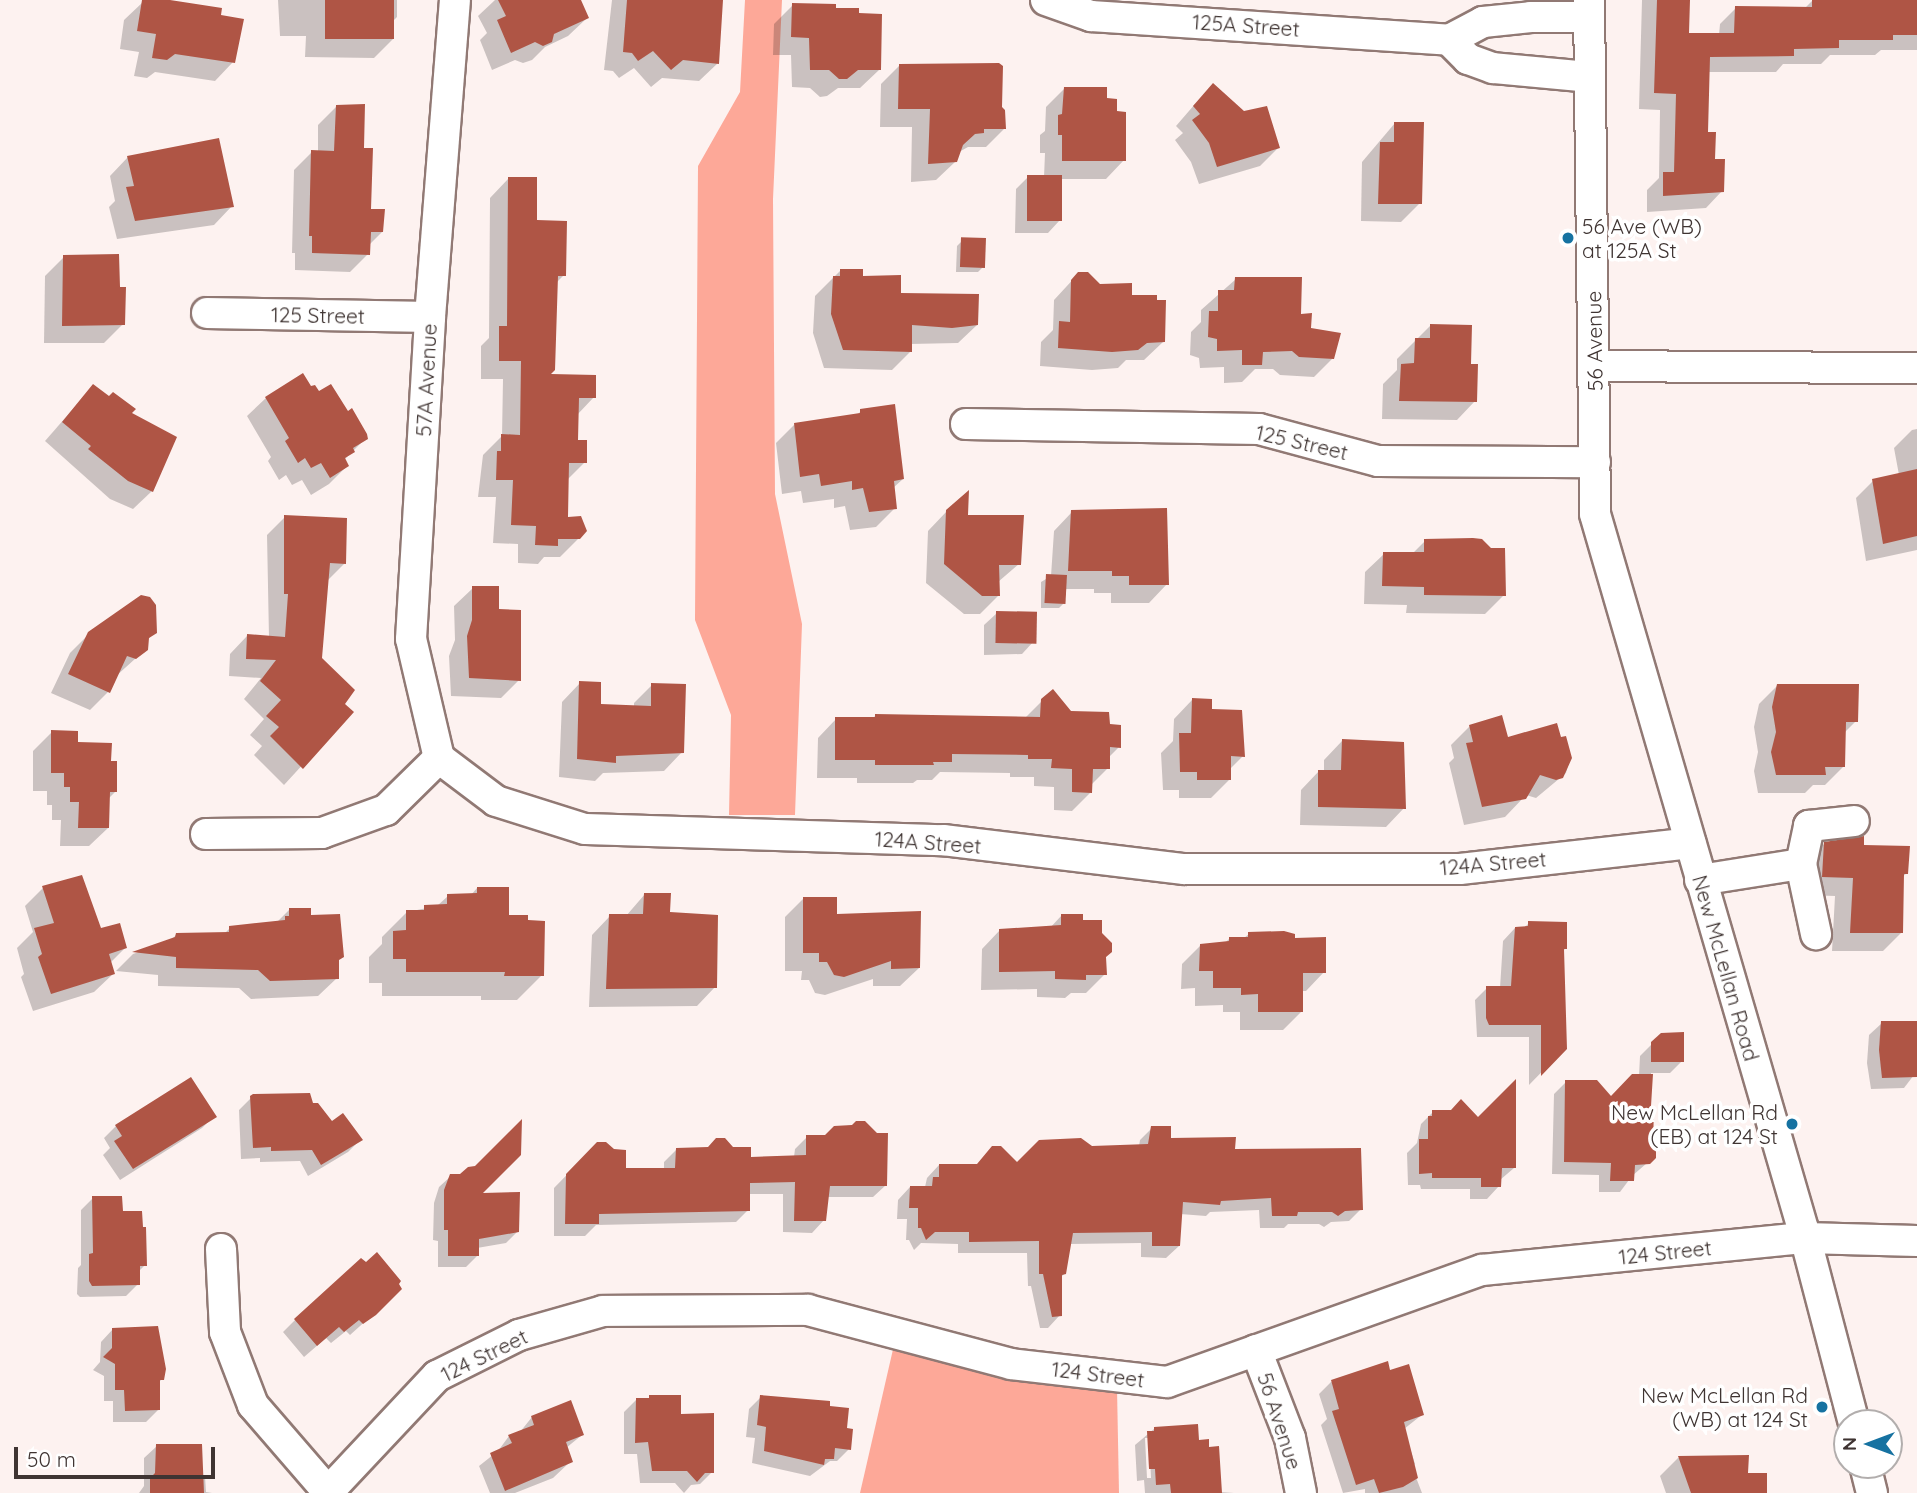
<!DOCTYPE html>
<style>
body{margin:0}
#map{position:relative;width:1917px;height:1493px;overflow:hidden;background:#fdf2f0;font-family:Quicksand,sans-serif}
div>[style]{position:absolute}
.green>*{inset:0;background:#fda898}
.shadow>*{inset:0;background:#0003}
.building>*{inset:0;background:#af5545;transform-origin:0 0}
.roads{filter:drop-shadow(2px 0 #917974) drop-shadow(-2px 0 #917974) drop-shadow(0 2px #917974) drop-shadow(0 -2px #917974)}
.minor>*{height:30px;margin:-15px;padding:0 15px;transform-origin:15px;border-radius:15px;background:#fff}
.dots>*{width:19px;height:19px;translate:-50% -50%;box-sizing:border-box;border:4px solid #fff;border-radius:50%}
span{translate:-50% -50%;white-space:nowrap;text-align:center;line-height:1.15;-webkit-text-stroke:7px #fff;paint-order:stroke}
.street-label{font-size:21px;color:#3f3432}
.poi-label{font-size:21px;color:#3f3432}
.left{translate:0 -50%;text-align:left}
.right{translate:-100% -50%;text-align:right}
.north{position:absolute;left:1833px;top:1409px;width:70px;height:70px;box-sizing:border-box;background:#fff;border:2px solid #b2aead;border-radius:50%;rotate:270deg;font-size:19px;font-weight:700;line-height:28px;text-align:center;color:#3f3432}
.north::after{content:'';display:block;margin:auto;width:24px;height:32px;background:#1672a1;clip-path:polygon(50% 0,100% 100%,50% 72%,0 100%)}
.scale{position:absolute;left:14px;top:1447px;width:201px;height:32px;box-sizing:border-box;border:4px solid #3f3432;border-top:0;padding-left:9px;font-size:21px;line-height:24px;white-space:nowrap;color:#3f3432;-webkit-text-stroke:5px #fff;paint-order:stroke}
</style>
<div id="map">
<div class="green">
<i style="clip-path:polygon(745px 0,782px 0,773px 199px,775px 494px,802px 624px,795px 815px,729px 815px,731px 715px,695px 620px,698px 166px,740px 92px)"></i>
<i style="clip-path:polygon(894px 1345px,1117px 1388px,1119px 1493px,860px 1493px)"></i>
</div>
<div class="shadow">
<i style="clip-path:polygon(158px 0,219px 16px,233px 62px,215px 81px,155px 72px,147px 78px,134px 76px,139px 52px,120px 49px,124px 20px,143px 2px)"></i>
<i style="clip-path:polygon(278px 0,397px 0,397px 17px,392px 22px,393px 39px,374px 58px,305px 57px,306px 36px,280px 36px)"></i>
<i style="clip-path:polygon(495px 0,580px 0,587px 18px,568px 36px,545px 47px,532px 60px,523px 63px,515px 60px,492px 70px,480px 40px,487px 33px,478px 16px)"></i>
<i style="clip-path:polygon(721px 0,718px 63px,699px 81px,662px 78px,651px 87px,634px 68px,619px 78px,613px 71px,604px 70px,612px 0)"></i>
<i style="clip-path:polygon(1642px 0,1688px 0,1687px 35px,1719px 35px,1720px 24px,1736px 8px,1804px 9px,1812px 1px,1917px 0,1917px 50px,1881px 50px,1875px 55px,1830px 55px,1821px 64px,1783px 64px,1776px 72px,1708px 72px,1706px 134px,1722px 191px,1706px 208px,1647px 212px,1647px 190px,1659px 178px,1660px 110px,1639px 109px)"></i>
<i style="clip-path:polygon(793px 5px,834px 9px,879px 70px,860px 88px,838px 88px,827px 96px,820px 97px,810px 88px,792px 87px,791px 55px,773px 55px,774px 24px)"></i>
<i style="clip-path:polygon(900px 65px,1000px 108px,1004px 129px,986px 147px,968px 147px,959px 152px,955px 162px,936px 180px,911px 182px,912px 127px,880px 127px,881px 84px)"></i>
<i style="clip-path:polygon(1065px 88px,1105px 100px,1115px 113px,1124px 160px,1106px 179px,1061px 179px,1060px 220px,1048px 233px,1015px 233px,1016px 189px,1028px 177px,1044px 177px,1045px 153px,1040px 153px,1040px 135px,1045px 131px,1046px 107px)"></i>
<i style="clip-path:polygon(1195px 104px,1278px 148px,1260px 166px,1199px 184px,1191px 162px,1175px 140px,1183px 133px,1176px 126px)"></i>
<i style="clip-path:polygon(336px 107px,362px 150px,369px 210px,382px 232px,369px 245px,368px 254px,350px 272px,295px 270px,295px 253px,292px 253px,294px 170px,312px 152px,318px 152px,318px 125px)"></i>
<i style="clip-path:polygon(1395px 123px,1420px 203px,1401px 222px,1361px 221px,1362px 162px)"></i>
<i style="clip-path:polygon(128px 157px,232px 206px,214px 225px,117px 239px,109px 207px,115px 201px,110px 176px)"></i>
<i style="clip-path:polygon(508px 179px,564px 275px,556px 283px,547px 376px,594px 397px,577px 415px,577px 441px,585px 462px,567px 480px,567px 519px,579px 538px,560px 557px,544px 557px,538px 564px,518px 563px,518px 544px,493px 543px,496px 497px,478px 497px,483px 455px,502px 436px,503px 379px,481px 379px,481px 346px,489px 338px,490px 198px)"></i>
<i style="clip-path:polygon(962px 241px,983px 267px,978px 272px,956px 272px,957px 246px)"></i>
<i style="clip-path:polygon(64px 257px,123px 324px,104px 343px,44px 343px,45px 276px)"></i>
<i style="clip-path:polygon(840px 271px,861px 278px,977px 325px,958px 343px,910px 344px,910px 352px,892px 370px,824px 368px,813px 333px,815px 296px)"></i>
<i style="clip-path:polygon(1078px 274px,1099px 285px,1163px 342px,1144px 360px,1126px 360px,1118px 368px,1092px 370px,1040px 366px,1041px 342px,1053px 330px,1054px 300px)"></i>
<i style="clip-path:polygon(1236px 279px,1299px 316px,1333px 358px,1314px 377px,1280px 375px,1273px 369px,1255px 369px,1242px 382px,1224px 383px,1224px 367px,1200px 368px,1199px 358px,1190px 355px,1191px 332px,1201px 322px,1201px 310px)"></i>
<i style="clip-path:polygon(1430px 326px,1469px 366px,1475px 401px,1457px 420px,1382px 419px,1383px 384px,1397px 370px,1397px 359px)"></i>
<i style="clip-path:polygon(93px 386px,129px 414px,152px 491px,133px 509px,110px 499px,45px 441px)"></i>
<i style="clip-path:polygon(311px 389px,366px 438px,344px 460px,347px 466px,329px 484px,311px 495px,302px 480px,292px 485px,286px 475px,279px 480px,268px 461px,271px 457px,247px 416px,266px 398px)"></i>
<i style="clip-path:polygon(861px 411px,903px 479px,893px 488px,895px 508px,876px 527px,850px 530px,845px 506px,834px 508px,834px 499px,803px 503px,801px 491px,782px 494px,776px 443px,795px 424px,856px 416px)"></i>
<i style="clip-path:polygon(1917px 429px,1917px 550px,1866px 561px,1856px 498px,1873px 481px,1899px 475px,1894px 448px,1912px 430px)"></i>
<i style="clip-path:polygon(947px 511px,966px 516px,1019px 564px,998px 582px,998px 596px,980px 614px,964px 614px,926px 583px,928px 531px)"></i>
<i style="clip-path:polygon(1072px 512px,1167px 584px,1149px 603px,1111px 603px,1111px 593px,1094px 593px,1094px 589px,1065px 589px,1065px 602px,1059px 608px,1041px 608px,1041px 582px,1051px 576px,1054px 531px)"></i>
<i style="clip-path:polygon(285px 517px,345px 563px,327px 581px,321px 658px,343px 704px,351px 712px,284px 785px,254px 755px,262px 746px,250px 735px,264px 719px,244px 699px,261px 678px,229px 676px,230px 654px,247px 636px,269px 638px,267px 535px)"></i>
<i style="clip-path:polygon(1425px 541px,1504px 595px,1485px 614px,1406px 613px,1407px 605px,1364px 604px,1365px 572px,1384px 554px,1412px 554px)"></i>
<i style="clip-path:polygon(473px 588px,497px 611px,519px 680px,501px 698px,451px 696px,449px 656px,455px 640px,454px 606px)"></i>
<i style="clip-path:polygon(997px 613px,1034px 641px,1022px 654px,984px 655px,984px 625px)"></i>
<i style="clip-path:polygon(155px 632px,147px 640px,146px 649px,115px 677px,108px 692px,90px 710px,51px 693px,70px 653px,89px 634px)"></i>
<i style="clip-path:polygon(580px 683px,599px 706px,634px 707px,634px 703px,652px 685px,682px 752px,664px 771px,603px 773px,595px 781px,559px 777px,562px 702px)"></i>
<i style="clip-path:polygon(1778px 685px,1856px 721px,1844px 733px,1843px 767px,1825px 785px,1813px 785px,1805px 793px,1758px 793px,1754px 771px,1758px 752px,1754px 727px,1759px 704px)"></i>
<i style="clip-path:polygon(1043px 700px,1108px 726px,1119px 747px,1108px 758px,1108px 768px,1091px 785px,1091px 792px,1072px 811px,1054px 810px,1054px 787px,1034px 786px,1034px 777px,1010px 777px,1010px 773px,940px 772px,932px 780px,917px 780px,913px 783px,857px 783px,857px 778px,817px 778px,818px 738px,836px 719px,873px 718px,876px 715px,1025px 718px)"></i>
<i style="clip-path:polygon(1192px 700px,1210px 711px,1243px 756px,1229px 770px,1229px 780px,1211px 798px,1179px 798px,1179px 790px,1163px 790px,1161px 753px,1173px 741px,1174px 719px)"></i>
<i style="clip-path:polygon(1470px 726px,1570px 758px,1566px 773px,1536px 798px,1526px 795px,1505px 817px,1464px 825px,1449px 763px,1454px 758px,1451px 745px)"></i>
<i style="clip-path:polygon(52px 732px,109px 762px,115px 792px,108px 799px,108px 828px,89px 846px,60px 846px,61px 820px,52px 820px,52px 805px,47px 805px,47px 791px,33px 791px,33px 751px)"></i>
<i style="clip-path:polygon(1342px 741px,1404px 808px,1386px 827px,1300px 825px,1301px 790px,1319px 771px,1324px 771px,1324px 760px)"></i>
<i style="clip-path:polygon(1824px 844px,1862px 847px,1907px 873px,1902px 877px,1902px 932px,1883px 951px,1832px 951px,1835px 896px,1805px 895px,1806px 862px)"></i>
<i style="clip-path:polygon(43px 888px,125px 948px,110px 963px,113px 974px,94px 992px,33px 1011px,21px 977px,24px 974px,17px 948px,33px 932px,25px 906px)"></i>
<i style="clip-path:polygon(477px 888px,507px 917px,542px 975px,517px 1000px,481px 1000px,481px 996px,382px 996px,382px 983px,369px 983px,369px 957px,382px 944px,382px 937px,407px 912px,437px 906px,448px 896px,471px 895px)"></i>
<i style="clip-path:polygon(645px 894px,668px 914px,715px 987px,697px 1006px,589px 1007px,592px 935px,610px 916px,626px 916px)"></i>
<i style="clip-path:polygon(804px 898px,835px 916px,919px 968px,900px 986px,873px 986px,873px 979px,825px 995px,815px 993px,809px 980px,801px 980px,802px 971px,785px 971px,785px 917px)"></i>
<i style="clip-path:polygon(289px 910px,309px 917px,337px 961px,337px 978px,318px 996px,251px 999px,239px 988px,158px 986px,158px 975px,116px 971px,133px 954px,170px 941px,176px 935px,224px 934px,230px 928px,277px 922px)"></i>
<i style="clip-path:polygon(1062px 915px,1081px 922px,1104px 957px,1105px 974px,1086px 993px,1071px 993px,1065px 998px,1037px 997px,1037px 989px,981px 990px,982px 949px,1000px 930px,1048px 930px)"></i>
<i style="clip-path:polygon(1529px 923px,1566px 948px,1562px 952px,1565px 1048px,1529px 1085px,1529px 1037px,1477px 1037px,1475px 1000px,1487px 988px,1500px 988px,1503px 941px,1515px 928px,1524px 928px)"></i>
<i style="clip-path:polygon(1249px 934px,1293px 940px,1324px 972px,1306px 991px,1301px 991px,1301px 1012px,1283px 1030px,1240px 1030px,1240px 1012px,1223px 1012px,1223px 1005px,1195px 1006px,1195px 988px,1181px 989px,1182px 964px,1201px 945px,1225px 943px,1229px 939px,1244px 938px)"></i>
<i style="clip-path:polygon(1882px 1023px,1917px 1023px,1917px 1071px,1904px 1088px,1871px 1089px,1867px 1063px,1869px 1035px)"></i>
<i style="clip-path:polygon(1662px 1034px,1682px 1061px,1670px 1073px,1651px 1073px,1651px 1146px,1654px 1157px,1632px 1176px,1620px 1192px,1599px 1192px,1599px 1175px,1552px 1174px,1554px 1094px,1566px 1082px,1611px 1098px,1639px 1076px,1640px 1056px)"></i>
<i style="clip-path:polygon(254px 1095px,311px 1104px,331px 1124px,360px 1140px,348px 1152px,308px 1176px,300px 1161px,260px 1162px,260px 1158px,241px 1159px,239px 1110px)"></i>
<i style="clip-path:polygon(1433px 1112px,1514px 1168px,1500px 1180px,1499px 1186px,1487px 1199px,1470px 1199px,1470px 1189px,1421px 1189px,1420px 1185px,1408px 1185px,1407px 1153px,1417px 1143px,1421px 1124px)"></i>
<i style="clip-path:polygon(214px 1116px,202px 1128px,120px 1180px,103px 1155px,110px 1148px,104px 1138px,116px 1126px)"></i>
<i style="clip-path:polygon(864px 1123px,886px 1185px,873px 1197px,827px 1197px,824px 1220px,812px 1233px,783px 1232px,783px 1194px,748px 1194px,748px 1210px,736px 1222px,596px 1225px,585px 1236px,554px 1236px,554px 1188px,598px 1143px,625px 1170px,664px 1170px,664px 1162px,676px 1150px,732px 1149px,749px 1158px,794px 1157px,795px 1149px,807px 1137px,825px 1136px,835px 1128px)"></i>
<i style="clip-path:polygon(1152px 1128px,1170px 1139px,1234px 1151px,1361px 1209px,1349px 1221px,1331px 1222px,1324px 1227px,1319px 1224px,1288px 1224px,1284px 1228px,1260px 1228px,1259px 1210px,1210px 1212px,1206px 1216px,1180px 1214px,1179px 1246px,1166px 1258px,1141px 1257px,1141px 1243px,1070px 1244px,1065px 1273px,1060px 1278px,1060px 1315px,1048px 1328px,1040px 1328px,1031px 1286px,1028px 1286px,1027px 1253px,958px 1253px,958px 1244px,921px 1243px,914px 1250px,909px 1240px,906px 1240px,907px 1219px,897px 1219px,898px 1200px,910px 1187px,925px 1187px,927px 1178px,939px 1165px,1017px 1164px,1092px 1148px,1139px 1146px,1140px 1140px)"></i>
<i style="clip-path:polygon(476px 1168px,479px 1194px,517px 1232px,506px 1243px,477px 1248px,477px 1256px,466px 1267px,438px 1267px,438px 1241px,433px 1240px,434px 1203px,439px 1187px,451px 1176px,461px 1176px)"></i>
<i style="clip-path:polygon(93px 1198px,121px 1213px,145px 1265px,138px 1272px,138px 1284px,126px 1296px,80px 1297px,77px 1294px,78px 1268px,81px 1265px,81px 1210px)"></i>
<i style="clip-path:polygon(388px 1301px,350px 1335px,346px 1331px,331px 1343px,326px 1338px,304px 1357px,283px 1332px,295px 1320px)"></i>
<i style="clip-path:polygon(113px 1329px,162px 1379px,159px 1382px,158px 1410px,146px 1422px,113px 1422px,113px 1401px,104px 1401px,104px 1376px,93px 1370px,100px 1362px,101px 1342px)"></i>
<i style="clip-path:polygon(1389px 1372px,1423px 1414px,1404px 1429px,1415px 1464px,1412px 1467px,1422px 1493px,1365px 1493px,1365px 1489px,1343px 1493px,1321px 1425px,1327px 1419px,1319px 1394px,1331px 1382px)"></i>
<i style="clip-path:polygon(761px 1397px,828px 1408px,845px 1429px,849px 1449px,837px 1461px,830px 1461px,810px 1476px,752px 1463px,755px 1438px,746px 1437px,749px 1409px)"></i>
<i style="clip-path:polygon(637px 1399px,680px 1416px,712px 1472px,700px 1484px,691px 1485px,684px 1493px,675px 1483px,640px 1483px,637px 1454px,624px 1454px,624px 1412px)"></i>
<i style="clip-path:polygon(532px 1417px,582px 1435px,566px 1448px,571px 1461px,553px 1478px,515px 1493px,490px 1493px,479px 1466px,498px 1451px,509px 1436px,520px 1432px)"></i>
<i style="clip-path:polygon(evenodd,1154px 1429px,1198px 1442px,1220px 1492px,1234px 1493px,1145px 1493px,1144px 1480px,1137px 1481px,1135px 1445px,1154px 1429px,1145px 1438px,1149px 1438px,1151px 1478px,1147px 1478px,1145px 1438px)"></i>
<i style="clip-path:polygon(157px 1446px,205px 1476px,206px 1492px,212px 1493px,139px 1493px,144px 1486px,144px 1458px)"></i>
<i style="clip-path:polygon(1747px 1456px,1746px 1474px,1765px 1493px,1666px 1493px,1660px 1476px,1678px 1458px)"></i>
</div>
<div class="building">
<i style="clip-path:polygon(142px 0,170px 0,222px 8px,221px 15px,244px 19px,235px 63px,175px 54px,167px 60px,152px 58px,156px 34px,137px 31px)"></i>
<i style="left:325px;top:0;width:69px;height:39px"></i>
<i style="clip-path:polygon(498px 0,581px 0,589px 18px,554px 34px,552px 42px,543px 46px,535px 42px,511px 53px,497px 20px,506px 16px)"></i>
<i style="clip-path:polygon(627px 0,723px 0,719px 64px,683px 60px,671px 70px,653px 51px,638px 61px,632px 53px,623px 52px)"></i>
<i style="clip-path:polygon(1657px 0,1690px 0,1689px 33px,1734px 33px,1735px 6px,1812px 7px,1812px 0,1917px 0,1917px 35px,1893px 35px,1893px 40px,1839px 40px,1839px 48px,1794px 49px,1794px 56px,1710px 57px,1708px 132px,1716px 132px,1715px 159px,1725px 159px,1724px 192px,1663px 196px,1663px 172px,1674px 172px,1676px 94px,1654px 93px)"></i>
<i style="clip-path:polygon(792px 3px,836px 4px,836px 8px,859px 8px,859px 13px,882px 14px,881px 70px,858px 70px,847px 79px,839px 79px,829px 70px,810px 70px,809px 38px,791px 37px)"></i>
<i style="clip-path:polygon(999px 63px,1003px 66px,1002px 107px,1005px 110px,1006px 129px,984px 129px,984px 133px,975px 134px,963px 145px,957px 162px,928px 164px,930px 109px,898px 109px,899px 64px)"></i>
<i style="clip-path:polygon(1213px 83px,1244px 111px,1267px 106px,1280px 148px,1217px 167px,1209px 143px,1192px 120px,1200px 114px,1193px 106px)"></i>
<i style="clip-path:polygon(1064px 87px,1107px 87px,1107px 98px,1117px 99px,1117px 111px,1126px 112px,1126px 161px,1062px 161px,1062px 135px,1058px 135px,1058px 115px,1062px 114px)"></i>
<i style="clip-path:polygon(365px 104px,364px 148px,373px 148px,371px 209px,385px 209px,383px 232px,371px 232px,370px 255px,312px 253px,312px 236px,309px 236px,311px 150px,334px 151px,336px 105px)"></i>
<i style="clip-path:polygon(1394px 122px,1424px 122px,1422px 204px,1378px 204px,1380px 142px,1394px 142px)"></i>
<i style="clip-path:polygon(219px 138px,234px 207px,135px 221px,126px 187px,134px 186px,127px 156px)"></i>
<i style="left:1027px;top:175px;width:35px;height:46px"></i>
<i style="clip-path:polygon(508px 177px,537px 177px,537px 220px,567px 221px,566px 276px,558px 276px,555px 370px,551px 374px,596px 375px,596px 398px,579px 398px,578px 440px,587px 440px,587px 463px,569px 463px,568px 517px,581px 516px,587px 531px,580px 539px,558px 539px,558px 546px,535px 545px,536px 526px,511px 525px,513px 480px,496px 480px,497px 451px,501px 451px,501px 434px,520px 435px,521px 361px,499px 361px,499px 326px,507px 326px)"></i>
<i style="left:986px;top:238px;width:30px;height:25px;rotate:92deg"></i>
<i style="clip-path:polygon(119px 254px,120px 287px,126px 287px,125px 325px,62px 326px,63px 255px)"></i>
<i style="clip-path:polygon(840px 269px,863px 269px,863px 276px,901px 275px,901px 293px,979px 294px,978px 325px,952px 328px,912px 325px,912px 352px,843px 350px,831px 314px,833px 276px,840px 276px)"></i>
<i style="clip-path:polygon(1078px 272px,1088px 272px,1100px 284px,1132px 283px,1132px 295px,1157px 295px,1157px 300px,1166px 300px,1165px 342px,1147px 343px,1138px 350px,1112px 352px,1058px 348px,1059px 321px,1070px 322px,1071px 280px)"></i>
<i style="clip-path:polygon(1235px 277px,1302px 277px,1301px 314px,1312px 313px,1311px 328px,1341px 333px,1334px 359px,1299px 357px,1292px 351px,1263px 352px,1262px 365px,1242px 365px,1242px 350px,1217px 351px,1217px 339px,1208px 337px,1209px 311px,1218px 311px,1218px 290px,1234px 290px)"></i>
<i style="clip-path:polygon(1430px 324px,1472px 325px,1471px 364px,1478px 364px,1477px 402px,1399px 401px,1401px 364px,1414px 363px,1415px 338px,1430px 338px)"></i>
<i style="clip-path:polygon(303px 373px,311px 386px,315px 385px,319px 391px,331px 384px,348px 411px,352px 408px,367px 434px,368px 439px,353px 448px,355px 452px,345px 458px,349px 466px,330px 478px,321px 463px,311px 468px,305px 458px,298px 463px,285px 441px,289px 438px,265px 397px)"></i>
<i style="clip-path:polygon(93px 384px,109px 396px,113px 392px,136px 409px,132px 413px,177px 437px,153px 492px,128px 481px,88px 449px,91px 446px,62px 422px)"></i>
<i style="clip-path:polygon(895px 404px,904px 479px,894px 481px,897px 509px,869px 512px,863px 488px,852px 490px,852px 481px,821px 486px,819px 474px,800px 477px,794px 423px,860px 413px,860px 409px)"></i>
<i style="clip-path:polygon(1917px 469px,1917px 536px,1883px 544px,1872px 479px)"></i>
<i style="clip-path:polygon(969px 490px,968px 515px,1024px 515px,1021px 565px,999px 565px,1000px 596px,982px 596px,944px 564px,946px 510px)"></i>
<i style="clip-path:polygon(1167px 508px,1169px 585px,1129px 585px,1129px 576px,1112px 576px,1112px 571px,1068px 571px,1071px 510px)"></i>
<i style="clip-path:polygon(284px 515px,347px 518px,346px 564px,330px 563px,322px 658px,355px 690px,345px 704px,354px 712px,303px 769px,270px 736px,279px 727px,266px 716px,281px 700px,260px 681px,276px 660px,246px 659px,247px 634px,285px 637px,288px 594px,284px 594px)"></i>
<i style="clip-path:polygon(1473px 538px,1482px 539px,1491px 548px,1505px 548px,1506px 596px,1424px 595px,1424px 587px,1382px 586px,1383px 552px,1424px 552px,1424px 539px)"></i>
<i style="left:1046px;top:574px;width:21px;height:29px;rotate:3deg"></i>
<i style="clip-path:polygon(472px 586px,499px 586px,499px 609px,521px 610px,521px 681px,469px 678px,467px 636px,472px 620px)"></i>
<i style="clip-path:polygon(141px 595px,150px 597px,156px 605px,157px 633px,149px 638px,148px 650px,136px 659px,127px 656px,110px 693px,68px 674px,88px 632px)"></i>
<i style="left:996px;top:611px;width:41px;height:32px;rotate:1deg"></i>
<i style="clip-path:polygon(579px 681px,601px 682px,601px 704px,651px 706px,651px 683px,686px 684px,684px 753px,616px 756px,616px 763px,577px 759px)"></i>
<i style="clip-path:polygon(1777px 684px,1859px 684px,1858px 722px,1846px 722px,1845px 767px,1825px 767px,1826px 775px,1776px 775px,1771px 752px,1776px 732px,1772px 707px)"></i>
<i style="clip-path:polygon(1053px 689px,1071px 711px,1109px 712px,1110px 724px,1121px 725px,1121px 748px,1110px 747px,1110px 769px,1093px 769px,1092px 793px,1072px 792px,1072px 769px,1051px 768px,1052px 759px,1028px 759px,1028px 755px,952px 754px,952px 762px,933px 762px,934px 765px,875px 765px,875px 760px,835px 760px,835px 717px,875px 717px,875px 714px,1040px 717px,1041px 699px)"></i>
<i style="clip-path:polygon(1192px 698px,1212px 699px,1212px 709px,1242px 710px,1245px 757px,1231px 756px,1231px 780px,1197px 780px,1197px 772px,1180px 772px,1179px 733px,1191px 733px)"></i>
<i style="clip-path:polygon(1502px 715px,1508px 737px,1557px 723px,1561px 737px,1566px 736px,1572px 758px,1563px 778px,1556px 780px,1540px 775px,1526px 799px,1482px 807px,1466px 743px,1473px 742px,1469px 725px)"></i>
<i style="clip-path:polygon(51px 730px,78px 731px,78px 742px,112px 743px,111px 761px,117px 761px,117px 792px,110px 792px,109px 828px,78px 828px,79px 802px,70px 802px,70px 787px,64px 787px,64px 773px,51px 773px)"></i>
<i style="clip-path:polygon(1342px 739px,1404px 742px,1406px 809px,1318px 807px,1318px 770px,1341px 770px)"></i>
<i style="clip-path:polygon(1864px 836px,1864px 845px,1910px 846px,1908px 874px,1904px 874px,1903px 933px,1850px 933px,1853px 878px,1822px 877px,1824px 842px)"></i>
<i style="clip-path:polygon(82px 875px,101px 928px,120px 923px,127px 948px,109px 954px,115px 974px,51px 994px,38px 957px,42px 954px,34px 928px,54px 923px,42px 886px)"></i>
<i style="clip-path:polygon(477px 887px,509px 887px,509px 915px,528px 915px,528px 920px,545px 921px,544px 976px,504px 976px,505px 972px,406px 972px,406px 959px,393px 959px,393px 931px,406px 930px,406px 910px,424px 910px,424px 905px,447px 904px,447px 894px,477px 893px)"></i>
<i style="clip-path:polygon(644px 893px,671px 893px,670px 912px,718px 915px,717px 988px,606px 989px,609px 914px,643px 914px)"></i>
<i style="clip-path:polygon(803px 897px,837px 897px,837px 914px,921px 911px,920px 968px,891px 969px,891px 961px,844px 977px,834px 975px,827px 962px,819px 962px,819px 953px,803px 953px)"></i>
<i style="clip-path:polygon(289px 908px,311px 908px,311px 915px,340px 914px,344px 957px,339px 960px,339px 979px,270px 981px,258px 970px,176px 968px,176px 957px,132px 952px,175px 937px,176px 933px,229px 932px,229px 926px,285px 920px,285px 916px,289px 916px)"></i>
<i style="clip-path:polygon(1061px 914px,1083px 914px,1083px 920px,1102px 920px,1102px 933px,1112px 943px,1112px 952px,1106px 957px,1107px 975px,1086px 975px,1086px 980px,1055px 979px,1055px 971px,999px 972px,999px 929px,1061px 925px)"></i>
<i style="clip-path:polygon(1528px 921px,1567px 922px,1567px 949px,1564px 949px,1567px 1049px,1541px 1076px,1541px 1025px,1489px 1025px,1486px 1018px,1486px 986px,1511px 986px,1515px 927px,1528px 926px)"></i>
<i style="clip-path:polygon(1284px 931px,1295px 934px,1295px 938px,1326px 937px,1326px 973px,1303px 973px,1303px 1012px,1258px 1012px,1258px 994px,1241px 995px,1241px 988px,1213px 988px,1213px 971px,1199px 971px,1200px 944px,1229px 941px,1229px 937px,1248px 937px,1248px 932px)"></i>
<i style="clip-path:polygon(1881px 1021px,1917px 1021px,1917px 1077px,1882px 1078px,1879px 1050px)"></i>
<i style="clip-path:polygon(1684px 1032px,1684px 1062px,1651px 1062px,1651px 1042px,1661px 1033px)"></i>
<i style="clip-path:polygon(1632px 1074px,1653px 1074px,1651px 1106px,1654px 1107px,1653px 1146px,1656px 1149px,1656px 1158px,1650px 1164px,1635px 1165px,1634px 1181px,1610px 1181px,1611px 1163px,1564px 1162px,1565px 1080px,1597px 1080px,1611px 1096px)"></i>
<i style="clip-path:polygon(191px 1077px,217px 1117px,133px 1169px,114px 1141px,122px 1136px,115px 1125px)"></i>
<i style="clip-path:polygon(1516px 1079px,1516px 1168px,1502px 1168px,1501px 1187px,1481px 1187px,1481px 1178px,1432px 1178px,1432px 1173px,1419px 1174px,1419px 1139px,1428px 1139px,1428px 1116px,1432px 1116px,1432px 1110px,1451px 1110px,1461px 1099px,1478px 1117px)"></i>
<i style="clip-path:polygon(310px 1093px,313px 1103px,318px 1103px,332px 1121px,343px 1113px,363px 1140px,321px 1165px,312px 1150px,271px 1151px,271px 1147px,253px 1148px,250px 1096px,253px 1094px)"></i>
<i style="clip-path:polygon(522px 1119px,521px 1155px,483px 1193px,520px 1192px,519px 1232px,479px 1239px,479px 1256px,448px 1256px,448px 1230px,444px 1230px,444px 1190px,450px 1174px,460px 1174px,468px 1167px,475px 1166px)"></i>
<i style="clip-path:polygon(856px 1121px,865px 1121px,877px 1133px,888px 1133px,887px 1186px,830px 1186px,826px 1221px,794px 1221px,795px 1182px,750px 1183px,750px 1211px,599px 1214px,599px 1224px,565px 1224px,566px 1174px,597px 1142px,606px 1142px,614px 1149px,626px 1150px,626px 1168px,675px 1168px,676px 1148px,708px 1147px,716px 1138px,725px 1138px,733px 1147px,751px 1147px,751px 1157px,806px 1155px,806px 1135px,825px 1135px,834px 1126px,852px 1125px)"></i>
<i style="clip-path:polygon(1151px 1126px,1171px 1126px,1171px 1138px,1236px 1137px,1235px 1149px,1361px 1148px,1363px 1210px,1345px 1211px,1338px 1216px,1332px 1212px,1298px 1212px,1297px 1216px,1272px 1216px,1271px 1198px,1221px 1201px,1220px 1205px,1183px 1202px,1180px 1246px,1152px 1246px,1152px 1232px,1073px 1233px,1066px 1274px,1062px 1275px,1062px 1316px,1052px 1317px,1043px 1274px,1039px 1274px,1039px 1241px,969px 1242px,969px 1232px,935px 1232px,926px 1240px,921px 1228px,918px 1228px,918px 1208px,909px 1208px,910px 1186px,932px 1186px,933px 1177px,939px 1177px,939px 1164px,977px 1164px,992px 1146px,1001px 1146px,1017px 1162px,1039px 1140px,1081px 1138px,1092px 1146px,1148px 1144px)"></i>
<i style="clip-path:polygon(92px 1196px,122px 1196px,123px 1211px,142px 1211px,143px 1227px,146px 1227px,147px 1266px,140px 1266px,140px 1285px,92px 1286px,89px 1281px,89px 1254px,93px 1253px)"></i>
<i style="clip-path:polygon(377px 1252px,401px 1281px,399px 1284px,402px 1289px,376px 1315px,363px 1324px,359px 1320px,344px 1332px,339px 1327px,317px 1346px,294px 1319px,361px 1258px,366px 1262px)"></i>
<i style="clip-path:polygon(158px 1326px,166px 1369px,164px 1380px,160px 1380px,160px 1410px,125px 1411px,124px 1390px,115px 1390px,115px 1364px,103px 1357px,112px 1348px,112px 1328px)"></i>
<i style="clip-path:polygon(1388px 1361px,1390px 1370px,1409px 1364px,1424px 1415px,1404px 1422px,1418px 1478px,1403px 1487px,1379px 1493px,1374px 1479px,1356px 1485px,1332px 1411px,1339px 1409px,1331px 1380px)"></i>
<i style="clip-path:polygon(649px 1395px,681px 1395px,681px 1414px,714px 1413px,714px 1473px,705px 1473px,697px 1482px,687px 1471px,652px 1471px,648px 1442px,635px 1443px,636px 1398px,649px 1398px)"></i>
<i style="clip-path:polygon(760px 1395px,830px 1401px,830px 1406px,849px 1408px,847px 1428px,853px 1429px,851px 1450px,835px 1448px,834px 1459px,825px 1459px,824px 1465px,764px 1451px,766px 1427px,757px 1425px)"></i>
<i style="clip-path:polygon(571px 1400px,584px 1435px,566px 1442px,573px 1462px,505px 1491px,490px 1453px,512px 1443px,508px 1435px,534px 1425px,531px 1416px)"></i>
<i style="clip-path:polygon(1198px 1424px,1199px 1440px,1209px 1439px,1209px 1447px,1219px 1446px,1222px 1493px,1171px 1493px,1170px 1484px,1156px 1485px,1155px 1469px,1149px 1469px,1147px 1431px,1154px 1431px,1154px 1427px)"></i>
<i style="clip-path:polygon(156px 1444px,202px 1444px,204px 1493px,150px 1493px,150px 1478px,155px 1473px)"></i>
<i style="clip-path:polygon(1749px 1455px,1748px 1473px,1767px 1473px,1767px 1493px,1691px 1493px,1678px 1456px)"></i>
</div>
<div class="roads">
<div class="minor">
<i style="left:1046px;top:0;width:48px;rotate:19.6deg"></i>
<i style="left:1091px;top:16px;width:359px;rotate:3.8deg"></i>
<i style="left:1449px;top:40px;width:38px;rotate:-28deg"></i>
<i style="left:1483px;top:22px;width:48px;rotate:-5.9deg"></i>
<i style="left:1531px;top:17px;width:58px"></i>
<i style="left:1589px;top:0;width:514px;rotate:89.33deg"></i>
<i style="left:1595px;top:514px;width:745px;rotate:73.78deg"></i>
<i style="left:1803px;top:1229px;width:201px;rotate:75.3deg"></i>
<i style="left:1449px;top:40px;width:27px;rotate:45deg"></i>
<i style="left:1468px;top:59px;width:27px;rotate:20deg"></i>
<i style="left:1493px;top:68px;width:97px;rotate:5.3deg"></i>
<i style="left:207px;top:313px;width:223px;rotate:1deg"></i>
<i style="left:1595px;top:366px;width:322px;rotate:0.4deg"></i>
<i style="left:966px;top:424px;width:293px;rotate:1deg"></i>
<i style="left:1259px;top:429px;width:123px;rotate:15.1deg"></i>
<i style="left:1378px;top:461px;width:217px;rotate:0.3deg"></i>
<i style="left:439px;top:758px;width:122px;rotate:-103.2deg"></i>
<i style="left:411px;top:639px;width:323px;rotate:-86.6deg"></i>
<i style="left:430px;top:317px;width:318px;rotate:-85.5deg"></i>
<i style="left:206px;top:834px;width:116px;rotate:-0.5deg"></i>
<i style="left:322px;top:833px;width:68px;rotate:-19.8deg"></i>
<i style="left:386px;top:810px;width:74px;rotate:-44.5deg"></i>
<i style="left:439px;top:758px;width:71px;rotate:37deg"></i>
<i style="left:496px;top:801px;width:93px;rotate:17.5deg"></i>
<i style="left:585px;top:829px;width:358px;rotate:1.8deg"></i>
<i style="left:943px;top:840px;width:243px;rotate:6.9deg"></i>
<i style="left:1184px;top:869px;width:276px"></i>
<i style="left:1460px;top:869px;width:232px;rotate:-6.4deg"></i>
<i style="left:1801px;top:864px;width:39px;rotate:-78deg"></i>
<i style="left:1809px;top:826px;width:45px;rotate:-6.3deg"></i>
<i style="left:1700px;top:880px;width:102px;rotate:-9deg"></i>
<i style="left:1801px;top:864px;width:72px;rotate:77.9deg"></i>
<i style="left:221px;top:1249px;width:83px;rotate:87.2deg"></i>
<i style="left:225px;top:1332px;width:78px;rotate:69deg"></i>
<i style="left:253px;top:1405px;width:115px;rotate:49.2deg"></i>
<i style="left:1256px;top:1350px;width:94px;rotate:68.9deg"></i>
<i style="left:1290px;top:1438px;width:56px;rotate:78.7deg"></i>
<i style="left:1865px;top:1465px;width:29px;rotate:76deg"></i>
<i style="left:327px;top:1493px;width:161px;rotate:-46.8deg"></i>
<i style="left:437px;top:1376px;width:92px;rotate:-26.6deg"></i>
<i style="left:519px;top:1335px;width:87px;rotate:-15.9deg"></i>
<i style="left:603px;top:1311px;width:205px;rotate:-0.3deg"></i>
<i style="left:808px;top:1310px;width:210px;rotate:14.9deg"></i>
<i style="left:1011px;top:1364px;width:157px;rotate:6.6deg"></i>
<i style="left:1167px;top:1382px;width:334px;rotate:-19.6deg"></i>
<i style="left:1482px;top:1270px;width:325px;rotate:-5.7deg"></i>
<i style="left:1805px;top:1238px;width:112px;rotate:1.5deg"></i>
</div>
</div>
<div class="dots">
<i style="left:1568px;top:238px;background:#1672a1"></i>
<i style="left:1792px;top:1124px;background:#1672a1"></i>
<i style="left:1822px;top:1407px;background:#1672a1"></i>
</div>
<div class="street-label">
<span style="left:1246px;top:25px;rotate:4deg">125A Street</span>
<span style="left:318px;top:315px;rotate:1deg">125 Street</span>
<span style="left:1594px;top:341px;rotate:-91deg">56 Avenue</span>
<span style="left:426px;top:380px;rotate:-87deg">57A Avenue</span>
<span style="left:1302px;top:442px;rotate:13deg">125 Street</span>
<span style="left:928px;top:842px;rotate:4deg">124A Street</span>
<span style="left:1493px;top:863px;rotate:-5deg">124A Street</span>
<span style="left:1726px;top:968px;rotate:74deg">New McLellan Road</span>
<span style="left:1665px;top:1252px;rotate:-6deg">124 Street</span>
<span style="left:484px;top:1355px;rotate:-26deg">124 Street</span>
<span style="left:1098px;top:1374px;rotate:7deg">124 Street</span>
<span style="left:1280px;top:1421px;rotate:72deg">56 Avenue</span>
</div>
<div class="poi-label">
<span class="left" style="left:1582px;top:238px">56 Ave (WB)<br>at 125A St</span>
<span class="right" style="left:1778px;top:1124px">New McLellan Rd<br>(EB) at 124 St</span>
<span class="right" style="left:1808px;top:1407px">New McLellan Rd<br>(WB) at 124 St</span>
</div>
<div class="north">N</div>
<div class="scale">50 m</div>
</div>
